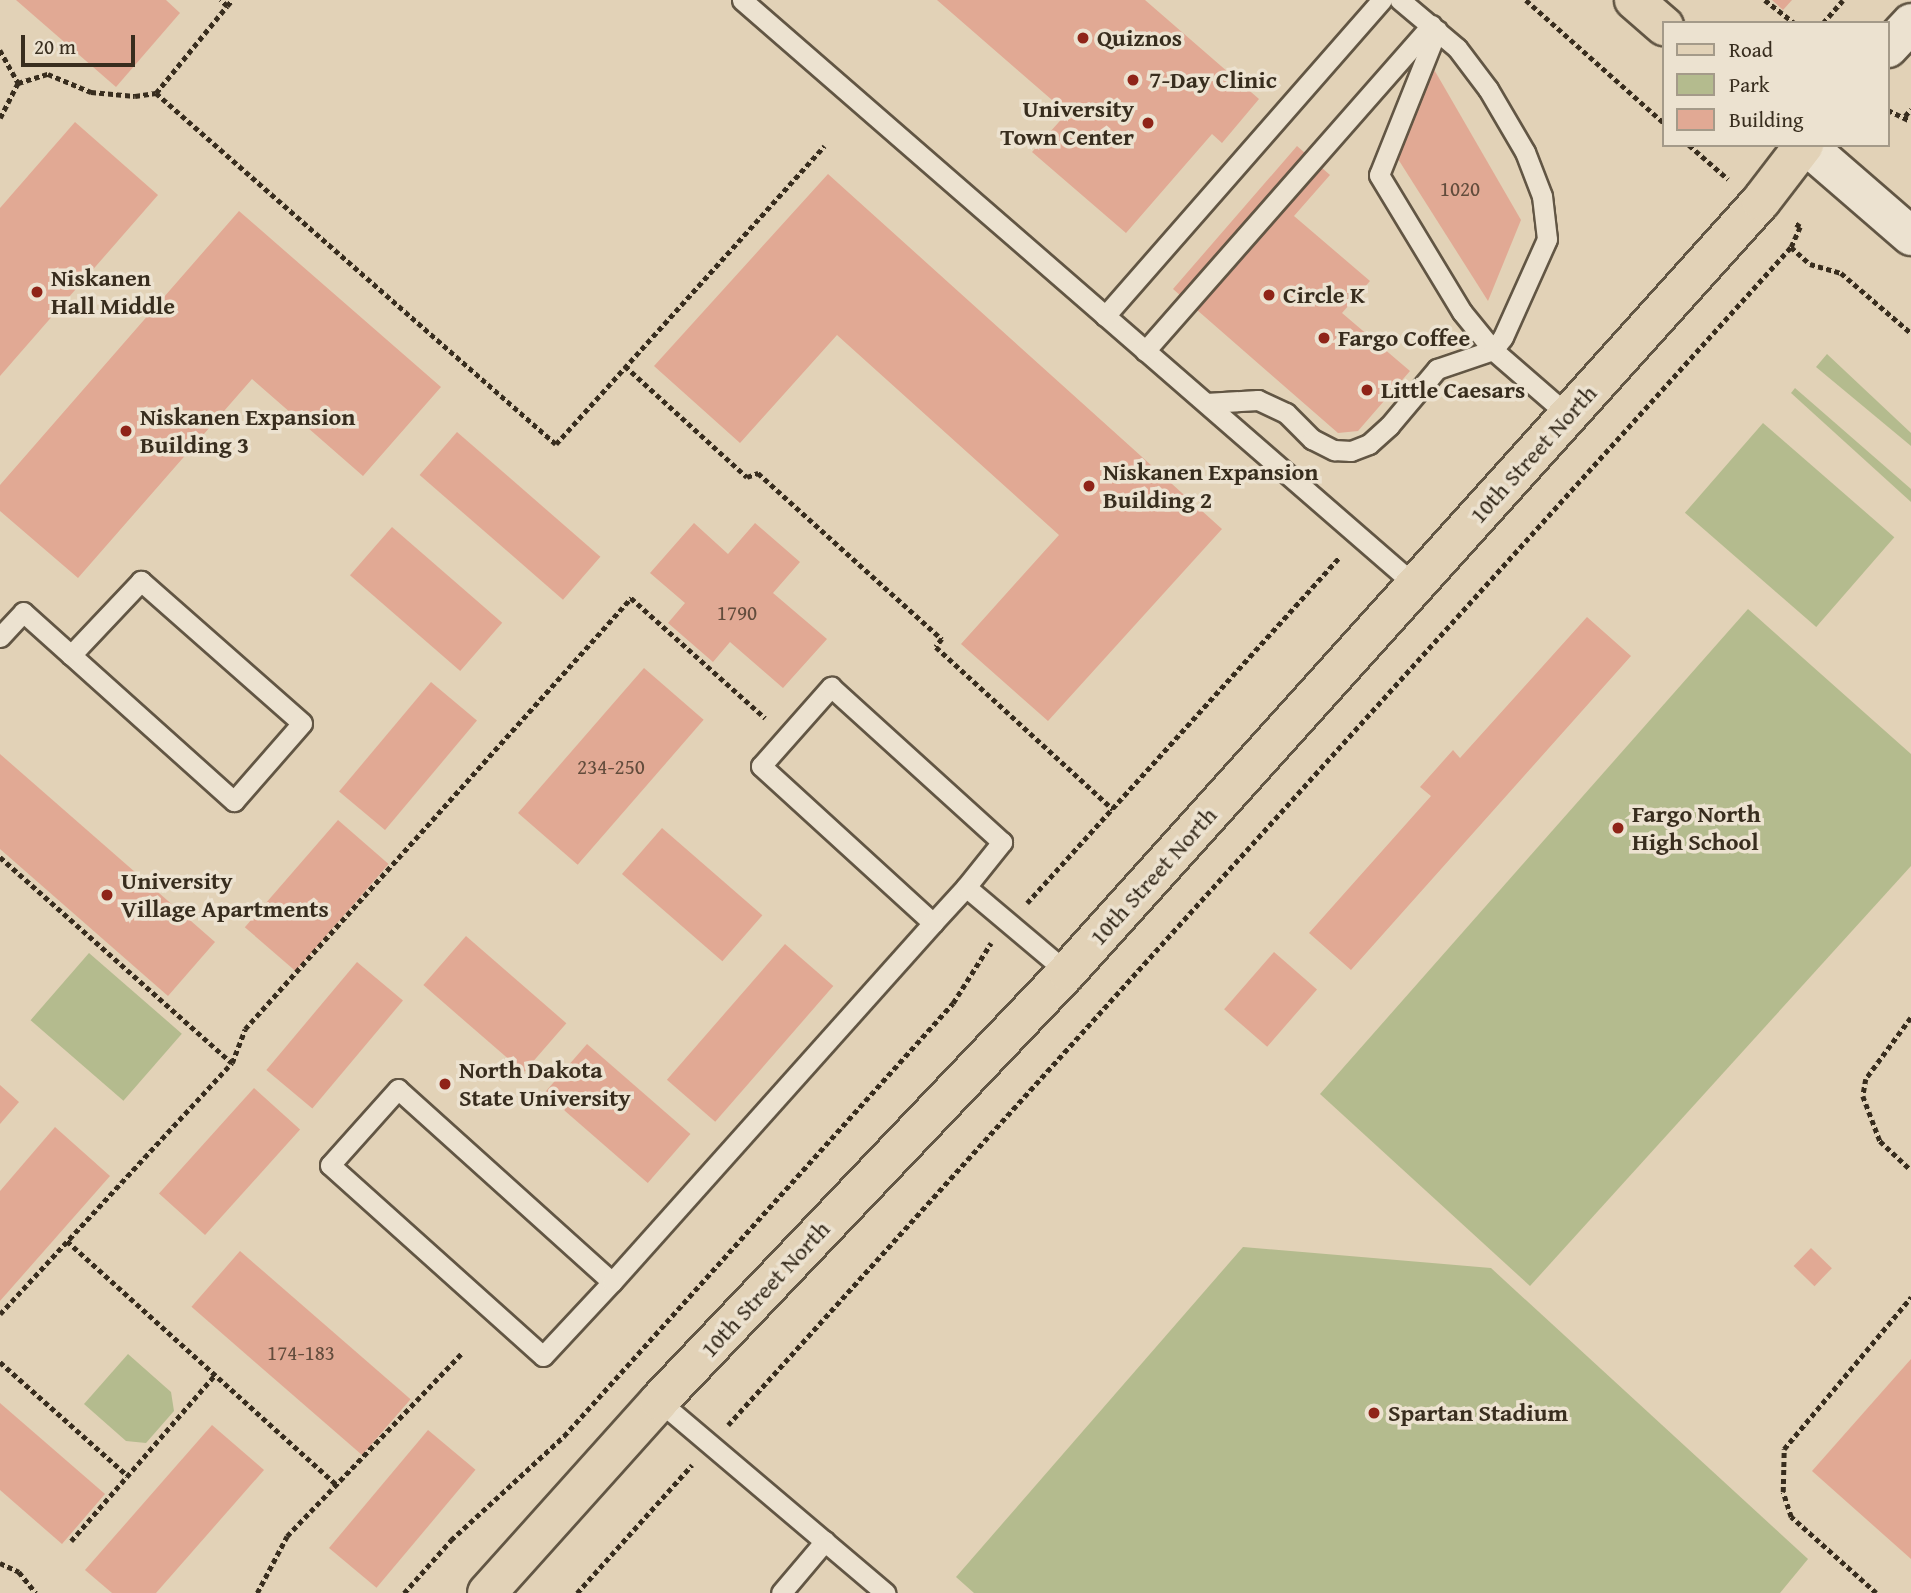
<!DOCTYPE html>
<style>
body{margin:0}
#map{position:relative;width:1911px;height:1593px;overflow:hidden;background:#e2d2b7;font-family:"Gentium Book Plus",serif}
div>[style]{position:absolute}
.green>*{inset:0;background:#b4bb8e;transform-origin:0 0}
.building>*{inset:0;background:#e1a994;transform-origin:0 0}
.path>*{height:4.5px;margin-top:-2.25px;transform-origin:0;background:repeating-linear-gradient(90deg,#382d1e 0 5px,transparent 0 8.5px)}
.roads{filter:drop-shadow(2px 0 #625644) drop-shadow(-2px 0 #625644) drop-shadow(0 2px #625644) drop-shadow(0 -2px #625644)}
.service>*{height:19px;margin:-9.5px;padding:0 9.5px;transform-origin:9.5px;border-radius:9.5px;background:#ece2d0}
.tertiary>*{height:38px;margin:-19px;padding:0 19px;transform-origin:19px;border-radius:19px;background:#ece2d0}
.primary>*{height:38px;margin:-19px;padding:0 19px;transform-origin:19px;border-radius:19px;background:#e2d2b7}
.dots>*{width:19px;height:19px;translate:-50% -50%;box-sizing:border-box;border:4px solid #ece2d0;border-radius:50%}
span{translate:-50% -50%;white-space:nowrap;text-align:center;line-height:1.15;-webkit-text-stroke:7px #ece2d0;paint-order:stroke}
.number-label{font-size:21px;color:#624c3c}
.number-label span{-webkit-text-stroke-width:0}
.poi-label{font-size:24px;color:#382d1e;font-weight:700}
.left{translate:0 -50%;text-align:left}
.right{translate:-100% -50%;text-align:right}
.street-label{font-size:24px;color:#382d1e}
.legend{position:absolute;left:1662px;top:21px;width:228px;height:126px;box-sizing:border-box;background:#ece2d0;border:2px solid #a49a89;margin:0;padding:9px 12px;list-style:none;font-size:21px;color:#382d1e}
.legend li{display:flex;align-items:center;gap:14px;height:35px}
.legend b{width:35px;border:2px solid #a49a89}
.scale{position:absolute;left:21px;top:35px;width:114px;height:32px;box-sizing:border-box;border:4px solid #382d1e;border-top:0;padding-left:9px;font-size:21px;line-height:24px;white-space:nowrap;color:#382d1e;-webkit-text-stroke:5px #ece2d0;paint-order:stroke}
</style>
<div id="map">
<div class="green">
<i style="clip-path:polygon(1827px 354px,1911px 433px,1911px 446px,1816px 367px)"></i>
<i style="clip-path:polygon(1795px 388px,1911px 489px,1911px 502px,1791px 393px)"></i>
<i style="left:1763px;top:423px;width:174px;height:119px;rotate:41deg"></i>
<i style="clip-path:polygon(1748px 609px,1911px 754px,1911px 866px,1530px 1286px,1320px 1094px)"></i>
<i style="left:89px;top:953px;width:123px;height:89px;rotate:41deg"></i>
<i style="clip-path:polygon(1243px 1247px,1491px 1268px,1808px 1559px,1780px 1593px,974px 1593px,956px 1577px)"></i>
<i style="clip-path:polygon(128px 1354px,171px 1392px,174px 1411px,146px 1443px,126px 1441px,84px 1404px)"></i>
</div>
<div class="building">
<i style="clip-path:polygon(16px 0,166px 0,180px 13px,116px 87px)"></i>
<i style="clip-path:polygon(937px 0,1145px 0,1259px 99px,1222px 143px,1212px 134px,1126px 233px,1032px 152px,1067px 113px)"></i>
<i style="clip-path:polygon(1772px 0,1792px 0,1783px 10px)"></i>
<i style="clip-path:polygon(1432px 66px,1521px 220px,1488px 301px,1398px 159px)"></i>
<i style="clip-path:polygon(75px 122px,158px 195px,0 376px,0 208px)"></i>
<i style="clip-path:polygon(1297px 146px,1330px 175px,1294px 216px,1370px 281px,1342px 313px,1410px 371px,1358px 431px,1338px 433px,1173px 289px)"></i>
<i style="clip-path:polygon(828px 174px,1222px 529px,1048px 721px,961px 644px,1059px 535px,837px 335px,740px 443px,654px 366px)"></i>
<i style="clip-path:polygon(239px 211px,441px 387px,363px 476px,252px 379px,78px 578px,0 511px,0 485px)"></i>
<i style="left:457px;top:432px;width:190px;height:57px;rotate:41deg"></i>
<i style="clip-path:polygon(694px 523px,728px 554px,755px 523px,800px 562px,773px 593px,827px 639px,783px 688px,730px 642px,713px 662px,668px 623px,685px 603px,650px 573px)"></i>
<i style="left:392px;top:527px;width:146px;height:64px;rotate:41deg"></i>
<i style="clip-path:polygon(1587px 617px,1631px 656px,1351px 970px,1309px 933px,1431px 796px,1420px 787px,1453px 750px,1460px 758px)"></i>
<i style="left:644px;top:668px;width:79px;height:192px;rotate:41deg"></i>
<i style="left:431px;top:682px;width:60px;height:143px;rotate:40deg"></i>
<i style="clip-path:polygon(0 754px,215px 942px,168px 996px,0 849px)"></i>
<i style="left:338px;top:820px;width:67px;height:142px;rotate:41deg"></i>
<i style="left:662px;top:828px;width:133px;height:61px;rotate:41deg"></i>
<i style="left:466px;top:936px;width:133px;height:65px;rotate:41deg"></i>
<i style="left:785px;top:944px;width:64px;height:180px;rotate:41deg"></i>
<i style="left:1274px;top:952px;width:57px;height:76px;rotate:41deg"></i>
<i style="left:357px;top:962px;width:60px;height:141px;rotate:40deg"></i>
<i style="left:587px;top:1044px;width:137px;height:65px;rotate:41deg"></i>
<i style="clip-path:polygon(0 1085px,19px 1102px,0 1124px)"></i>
<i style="left:254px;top:1088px;width:62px;height:142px;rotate:42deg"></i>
<i style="clip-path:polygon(55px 1127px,110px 1176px,0 1301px,0 1191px)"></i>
<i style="left:1811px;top:1248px;width:29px;height:25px;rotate:44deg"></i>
<i style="left:240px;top:1251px;width:226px;height:74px;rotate:41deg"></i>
<i style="clip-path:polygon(1911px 1359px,1911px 1559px,1812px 1471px)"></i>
<i style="clip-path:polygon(0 1403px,105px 1494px,62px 1544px,0 1490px)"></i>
<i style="clip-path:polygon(212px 1425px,264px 1470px,156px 1593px,112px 1593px,85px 1570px)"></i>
<i style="left:428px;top:1430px;width:62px;height:154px;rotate:40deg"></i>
</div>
<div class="path">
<i style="left:1526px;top:0;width:185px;rotate:41.7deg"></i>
<i style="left:1765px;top:0;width:37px;rotate:38deg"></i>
<i style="left:227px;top:6px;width:8px;rotate:-50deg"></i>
<i style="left:1823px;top:23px;width:30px;rotate:-49deg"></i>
<i style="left:0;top:50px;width:38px;rotate:61deg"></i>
<i style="left:18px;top:83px;width:31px;rotate:-17deg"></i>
<i style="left:48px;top:74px;width:47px;rotate:22.7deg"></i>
<i style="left:91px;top:92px;width:44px;rotate:5.2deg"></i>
<i style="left:135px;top:96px;width:21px;rotate:-8deg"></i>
<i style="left:156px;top:93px;width:112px;rotate:-50.8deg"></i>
<i style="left:227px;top:6px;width:9px;rotate:-139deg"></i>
<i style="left:156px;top:93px;width:532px;rotate:41.27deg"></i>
<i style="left:556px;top:444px;width:401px;rotate:-48deg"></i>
<i style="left:1888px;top:110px;width:25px;rotate:26deg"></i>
<i style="left:1905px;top:116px;width:9px;rotate:-49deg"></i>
<i style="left:0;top:118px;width:39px;rotate:-63deg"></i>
<i style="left:1689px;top:145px;width:52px;rotate:41.1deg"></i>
<i style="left:1791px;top:247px;width:25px;rotate:42deg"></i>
<i style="left:1810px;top:264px;width:32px;rotate:16deg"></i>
<i style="left:1841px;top:273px;width:92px;rotate:40.6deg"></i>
<i style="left:625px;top:366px;width:165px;rotate:42.3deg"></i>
<i style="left:747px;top:477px;width:12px;rotate:-20deg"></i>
<i style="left:758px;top:473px;width:248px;rotate:42.1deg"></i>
<i style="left:942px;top:639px;width:10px;rotate:127deg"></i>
<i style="left:936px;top:647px;width:240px;rotate:42.5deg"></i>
<i style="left:0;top:857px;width:310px;rotate:41.6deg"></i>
<i style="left:1027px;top:903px;width:467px;rotate:-47.9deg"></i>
<i style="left:1911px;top:1018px;width:76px;rotate:126.4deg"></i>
<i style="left:1866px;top:1079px;width:17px;rotate:100deg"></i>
<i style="left:1863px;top:1096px;width:48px;rotate:69.3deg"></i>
<i style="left:1880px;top:1141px;width:42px;rotate:43.1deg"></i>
<i style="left:67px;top:1241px;width:363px;rotate:42.1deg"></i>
<i style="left:0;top:1314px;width:342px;rotate:-47.3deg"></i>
<i style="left:232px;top:1063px;width:36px;rotate:-69deg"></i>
<i style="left:245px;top:1029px;width:579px;rotate:-48.15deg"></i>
<i style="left:631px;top:598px;width:180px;rotate:41.8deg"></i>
<i style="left:0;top:1362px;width:171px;rotate:41.7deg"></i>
<i style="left:728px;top:1425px;width:1587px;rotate:-47.94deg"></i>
<i style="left:1791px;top:247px;width:22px;rotate:-66deg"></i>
<i style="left:1800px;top:227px;width:7px;rotate:-146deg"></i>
<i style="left:71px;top:1541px;width:220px;rotate:-49.1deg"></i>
<i style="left:0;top:1563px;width:21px;rotate:25deg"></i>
<i style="left:19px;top:1572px;width:27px;rotate:51deg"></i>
<i style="left:257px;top:1593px;width:64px;rotate:-62.2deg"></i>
<i style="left:287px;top:1536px;width:253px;rotate:-46.3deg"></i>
<i style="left:404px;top:1593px;width:71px;rotate:-48.4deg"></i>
<i style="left:451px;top:1540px;width:154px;rotate:-42.6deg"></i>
<i style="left:564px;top:1436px;width:582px;rotate:-48.06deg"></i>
<i style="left:953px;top:1003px;width:71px;rotate:-57.7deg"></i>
<i style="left:577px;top:1593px;width:172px;rotate:-48.1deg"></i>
<i style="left:1876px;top:1593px;width:114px;rotate:-138.2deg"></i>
<i style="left:1791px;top:1517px;width:26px;rotate:-108deg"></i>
<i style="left:1783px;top:1492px;width:43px;rotate:-88.7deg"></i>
<i style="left:1784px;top:1449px;width:198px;rotate:-50.1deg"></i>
</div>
<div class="roads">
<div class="service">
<i style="left:742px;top:0;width:892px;rotate:41deg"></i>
<i style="left:1437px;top:30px;width:156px;rotate:111.8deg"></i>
<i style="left:1379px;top:175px;width:160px;rotate:58.8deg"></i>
<i style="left:1462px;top:312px;width:49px;rotate:50.8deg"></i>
<i style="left:1493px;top:350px;width:99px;rotate:40.9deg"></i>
<i style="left:1105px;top:316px;width:420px;rotate:-48.8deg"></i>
<i style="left:1145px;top:351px;width:434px;rotate:-48.7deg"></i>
<i style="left:1206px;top:403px;width:52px;rotate:-3.3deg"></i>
<i style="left:1258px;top:400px;width:31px;rotate:25deg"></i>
<i style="left:1286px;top:413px;width:37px;rotate:45deg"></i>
<i style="left:1312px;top:439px;width:25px;rotate:27deg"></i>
<i style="left:1334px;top:450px;width:17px;rotate:3deg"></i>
<i style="left:1351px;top:451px;width:19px;rotate:-21deg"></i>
<i style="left:1369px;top:444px;width:27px;rotate:-42deg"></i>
<i style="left:1389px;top:426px;width:75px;rotate:-49.9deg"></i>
<i style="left:1437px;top:369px;width:59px;rotate:-18.7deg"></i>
<i style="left:1493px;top:350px;width:16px;rotate:-52deg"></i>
<i style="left:1503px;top:337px;width:107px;rotate:-65.8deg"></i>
<i style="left:1547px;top:239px;width:43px;rotate:-96.6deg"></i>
<i style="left:1542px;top:196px;width:47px;rotate:-111.1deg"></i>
<i style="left:1525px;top:152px;width:73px;rotate:-120.4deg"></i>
<i style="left:1488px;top:89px;width:51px;rotate:-127.1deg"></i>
<i style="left:1457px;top:48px;width:75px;rotate:-139.9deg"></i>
<i style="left:0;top:637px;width:34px;rotate:-47deg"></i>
<i style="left:23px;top:612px;width:64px;rotate:41.9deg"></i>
<i style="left:71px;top:655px;width:219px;rotate:41.9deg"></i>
<i style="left:234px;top:801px;width:103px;rotate:-48.9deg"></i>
<i style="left:302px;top:723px;width:215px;rotate:-138.6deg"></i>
<i style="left:141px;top:581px;width:102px;rotate:133.4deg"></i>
<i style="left:966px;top:887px;width:49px;rotate:132.5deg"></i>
<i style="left:933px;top:923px;width:233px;rotate:-137.6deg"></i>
<i style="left:761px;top:766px;width:106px;rotate:-48.5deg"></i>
<i style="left:831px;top:687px;width:231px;rotate:42.2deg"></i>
<i style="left:1002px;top:842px;width:58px;rotate:128.7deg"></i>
<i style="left:966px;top:887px;width:132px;rotate:40.1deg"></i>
<i style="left:612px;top:1282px;width:288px;rotate:-138deg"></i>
<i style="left:398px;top:1089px;width:102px;rotate:131.8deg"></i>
<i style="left:330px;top:1165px;width:286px;rotate:41.9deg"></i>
<i style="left:543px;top:1356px;width:101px;rotate:-47deg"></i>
<i style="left:612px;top:1282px;width:482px;rotate:-48.2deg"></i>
<i style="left:659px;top:1401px;width:297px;rotate:40.3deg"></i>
<i style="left:781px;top:1593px;width:68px;rotate:-49.8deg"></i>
</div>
<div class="tertiary">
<i style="left:1888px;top:48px;width:34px;rotate:-47deg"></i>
<i style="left:1806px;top:145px;width:139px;rotate:40.9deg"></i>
</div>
<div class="primary">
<i style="left:1634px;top:0;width:40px;rotate:41deg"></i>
<i style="left:487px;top:1593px;width:258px;rotate:-48.1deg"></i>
<i style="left:659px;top:1401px;width:592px;rotate:-46.44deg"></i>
<i style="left:1067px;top:972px;width:1037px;rotate:-48.01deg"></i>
<i style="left:1761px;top:201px;width:71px;rotate:-52.5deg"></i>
</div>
</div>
<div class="dots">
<i style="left:1083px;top:38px;background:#8f2418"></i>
<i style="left:1133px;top:80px;background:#8f2418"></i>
<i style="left:1148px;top:123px;background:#8f2418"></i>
<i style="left:37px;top:292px;background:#8f2418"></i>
<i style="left:1269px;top:295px;background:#8f2418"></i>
<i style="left:1324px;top:338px;background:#8f2418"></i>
<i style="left:1367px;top:390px;background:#8f2418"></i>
<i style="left:126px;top:431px;background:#8f2418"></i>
<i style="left:1089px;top:486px;background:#8f2418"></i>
<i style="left:1618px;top:828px;background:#8f2418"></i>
<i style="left:107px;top:895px;background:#8f2418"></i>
<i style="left:445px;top:1084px;background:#8f2418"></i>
<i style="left:1374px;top:1413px;background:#8f2418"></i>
</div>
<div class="number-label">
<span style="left:1460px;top:189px">1020</span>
<span style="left:737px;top:613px">1790</span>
<span style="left:611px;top:767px">234-250</span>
<span style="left:301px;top:1353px">174-183</span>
</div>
<div class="poi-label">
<span class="left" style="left:1097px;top:38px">Quiznos</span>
<span class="left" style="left:1149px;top:80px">7-Day Clinic</span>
<span class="right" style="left:1134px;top:123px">University<br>Town Center</span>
<span class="left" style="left:51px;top:292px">Niskanen<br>Hall Middle</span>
<span class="left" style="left:1283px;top:295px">Circle K</span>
<span class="left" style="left:1338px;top:338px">Fargo Coffee</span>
<span class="left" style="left:1381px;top:390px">Little Caesars</span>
<span class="left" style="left:140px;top:431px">Niskanen Expansion<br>Building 3</span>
<span class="left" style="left:1103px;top:486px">Niskanen Expansion<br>Building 2</span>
<span class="left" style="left:1632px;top:828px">Fargo North<br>High School</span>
<span class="left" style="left:121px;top:895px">University<br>Village Apartments</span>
<span class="left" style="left:459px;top:1084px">North Dakota<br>State University</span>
<span class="left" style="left:1388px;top:1413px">Spartan Stadium</span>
</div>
<div class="street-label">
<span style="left:1533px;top:454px;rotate:-48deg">10th Street North</span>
<span style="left:1153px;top:876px;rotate:-48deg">10th Street North</span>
<span style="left:765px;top:1289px;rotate:-47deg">10th Street North</span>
</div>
<ul class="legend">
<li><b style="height:9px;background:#e2d2b7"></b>Road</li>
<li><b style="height:19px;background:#b4bb8e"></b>Park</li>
<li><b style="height:19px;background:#e1a994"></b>Building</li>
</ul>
<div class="scale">20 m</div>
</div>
